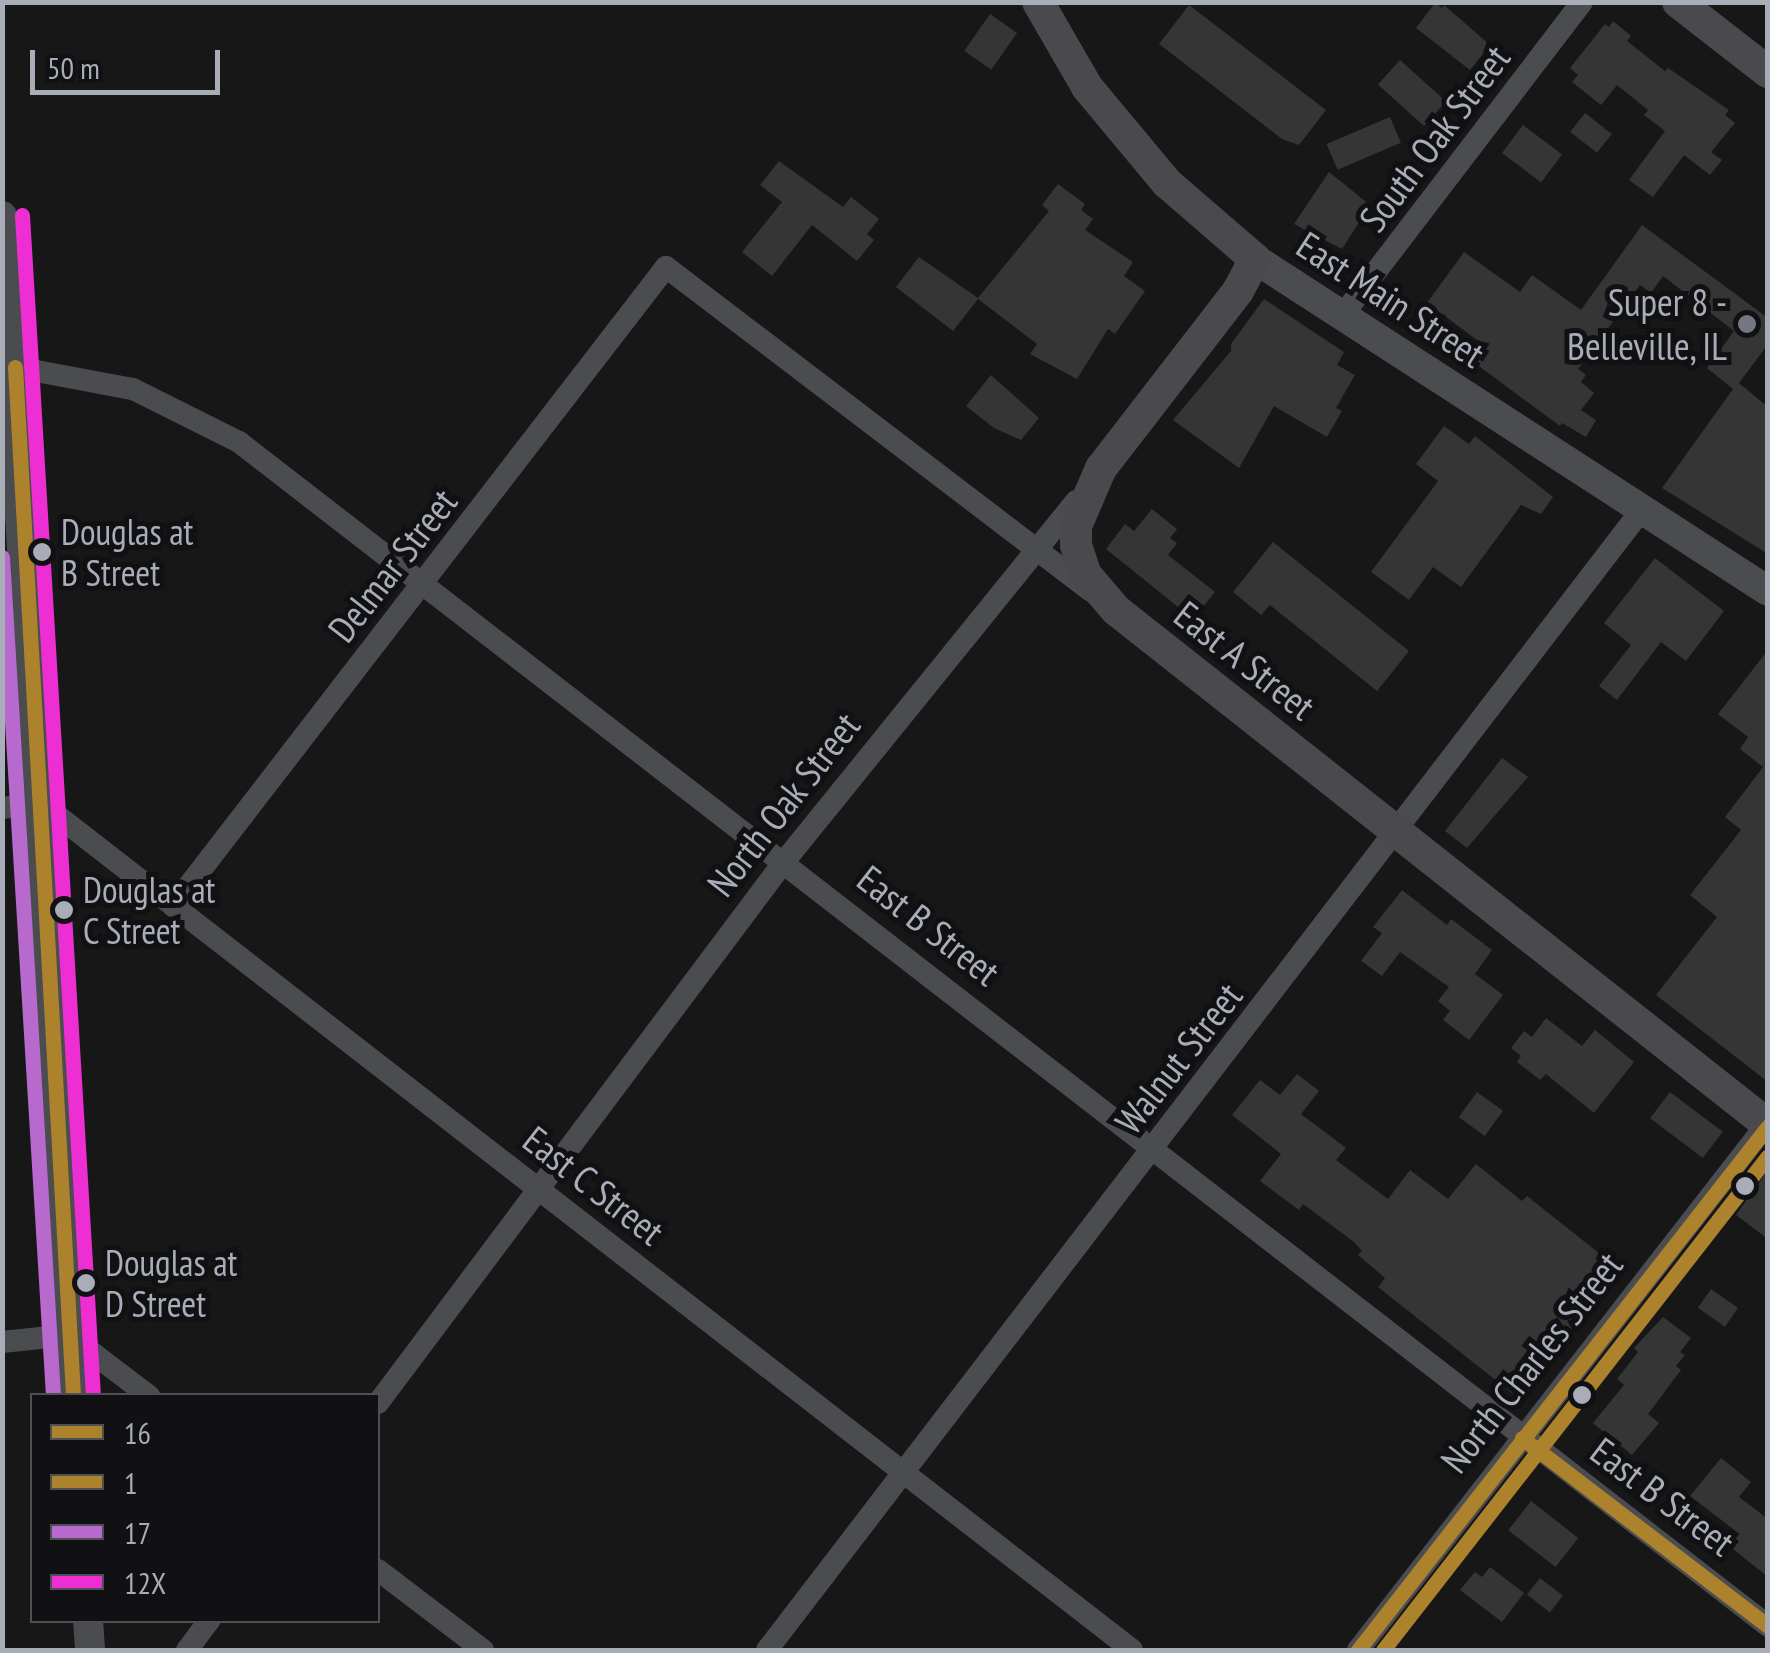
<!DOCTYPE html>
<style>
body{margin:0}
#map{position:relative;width:1770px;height:1653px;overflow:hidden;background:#171717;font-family:"PT Sans Narrow",sans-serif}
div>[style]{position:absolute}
.building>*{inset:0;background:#353536;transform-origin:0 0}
.minor>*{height:22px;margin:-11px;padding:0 11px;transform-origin:11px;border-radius:11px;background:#4b4c50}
.tertiary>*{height:30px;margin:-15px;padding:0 15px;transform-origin:15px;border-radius:15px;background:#4b4c50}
.secondary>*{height:32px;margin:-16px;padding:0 16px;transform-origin:16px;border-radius:16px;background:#4a4a4e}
.bus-1>*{height:15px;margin:-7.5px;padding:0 7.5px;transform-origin:7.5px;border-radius:7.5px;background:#ad822d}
.bus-2>*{height:15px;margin:-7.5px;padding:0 7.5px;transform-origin:7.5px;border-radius:7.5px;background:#ad822d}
.bus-3>*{height:15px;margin:-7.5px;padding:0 7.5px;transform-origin:7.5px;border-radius:7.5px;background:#b869cd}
.bus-4>*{height:15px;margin:-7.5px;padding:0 7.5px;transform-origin:7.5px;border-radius:7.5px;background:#ed2ed2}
.dots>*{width:28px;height:28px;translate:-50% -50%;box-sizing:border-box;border:5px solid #111113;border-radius:50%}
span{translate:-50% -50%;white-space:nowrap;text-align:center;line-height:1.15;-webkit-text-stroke:10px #111113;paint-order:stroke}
.bus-label{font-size:36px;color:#a8adb8}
.left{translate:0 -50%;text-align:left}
.street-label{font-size:38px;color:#a8adb8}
.poi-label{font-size:38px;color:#a8adb8}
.right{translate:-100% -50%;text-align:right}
.frame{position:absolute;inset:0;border:5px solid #a8adb8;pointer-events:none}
.legend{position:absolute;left:30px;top:1393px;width:350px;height:230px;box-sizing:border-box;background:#111113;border:2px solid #4d4f55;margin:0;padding:12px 18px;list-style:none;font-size:30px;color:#a8adb8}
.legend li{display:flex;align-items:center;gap:20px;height:50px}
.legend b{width:50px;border:2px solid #4d4f55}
.scale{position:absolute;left:30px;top:50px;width:190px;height:45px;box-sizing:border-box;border:5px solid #a8adb8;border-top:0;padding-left:12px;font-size:30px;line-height:35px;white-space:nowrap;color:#a8adb8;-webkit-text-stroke:8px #111113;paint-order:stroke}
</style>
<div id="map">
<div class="building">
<i style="clip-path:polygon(1435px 3px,1442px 8px,1444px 5px,1490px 45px,1470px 70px,1416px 28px)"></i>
<i style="clip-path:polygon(1189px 5px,1326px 110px,1299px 145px,1282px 139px,1159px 44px)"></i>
<i style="left:990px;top:14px;width:33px;height:45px;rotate:35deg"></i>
<i style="clip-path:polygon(1613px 21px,1631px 36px,1627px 41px,1665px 71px,1668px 68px,1729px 110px,1725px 115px,1735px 123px,1711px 152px,1722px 160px,1710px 175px,1684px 155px,1653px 197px,1629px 180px,1665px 131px,1644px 115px,1648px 110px,1617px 85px,1601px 105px,1572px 82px,1578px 75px,1570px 68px,1605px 24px,1609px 27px)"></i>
<i style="left:1400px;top:60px;width:62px;height:33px;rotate:42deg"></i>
<i style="left:1585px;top:113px;width:34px;height:24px;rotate:38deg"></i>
<i style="left:1390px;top:117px;width:28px;height:69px;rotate:67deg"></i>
<i style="left:1523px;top:125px;width:49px;height:35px;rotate:37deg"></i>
<i style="clip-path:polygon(779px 161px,843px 207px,851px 197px,879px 219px,867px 234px,874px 240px,857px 261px,812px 225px,772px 276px,742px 252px,782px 202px,760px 185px)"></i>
<i style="clip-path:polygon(1329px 172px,1370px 205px,1342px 249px,1294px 224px)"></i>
<i style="clip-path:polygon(1058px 184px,1085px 204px,1081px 210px,1093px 219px,1085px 230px,1133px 262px,1124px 276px,1145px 291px,1115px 334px,1108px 329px,1077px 379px,1030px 354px,1037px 344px,978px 299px,953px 331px,896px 287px,919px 257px,978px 298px,1049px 211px,1042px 205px)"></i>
<i style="clip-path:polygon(1642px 225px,1768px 318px,1768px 344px,1739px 383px,1768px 407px,1768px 554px,1662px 488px,1733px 389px,1707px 368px,1734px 331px,1663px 276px,1651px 293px,1640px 285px,1578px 369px,1586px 375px,1581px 382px,1594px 393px,1581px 410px,1596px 420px,1586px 437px,1562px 423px,1560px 426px,1472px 361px,1484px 345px,1427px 303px,1464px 252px,1520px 292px,1532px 275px,1581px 310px)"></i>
<i style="clip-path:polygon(1264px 299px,1344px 352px,1337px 365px,1355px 375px,1336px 408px,1342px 411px,1327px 437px,1274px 406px,1239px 468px,1173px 420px,1231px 351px,1231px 344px)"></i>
<i style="clip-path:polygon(991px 375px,1039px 418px,1021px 440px,994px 428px,966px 406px)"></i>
<i style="clip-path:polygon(1444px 426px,1469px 444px,1475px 436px,1553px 497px,1541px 514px,1521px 505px,1461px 587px,1433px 567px,1409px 600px,1371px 572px,1438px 481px,1416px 464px)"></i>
<i style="clip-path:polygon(1152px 509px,1177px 529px,1170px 538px,1177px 543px,1168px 555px,1215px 592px,1193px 619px,1106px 549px,1125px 524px,1134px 531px)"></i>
<i style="clip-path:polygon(1273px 542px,1409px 651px,1377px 691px,1270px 605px,1261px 615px,1233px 592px)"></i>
<i style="clip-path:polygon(1655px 558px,1724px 611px,1686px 661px,1661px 642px,1617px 700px,1599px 686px,1631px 645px,1604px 623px)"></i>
<i style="clip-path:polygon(1768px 650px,1768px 1082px,1656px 995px,1717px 917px,1690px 895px,1741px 830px,1725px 817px,1763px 767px,1740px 749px,1748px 737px,1718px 714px)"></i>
<i style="clip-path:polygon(1502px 758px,1528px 777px,1467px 848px,1445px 831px)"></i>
<i style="clip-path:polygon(1402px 890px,1447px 925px,1451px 919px,1492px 950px,1475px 974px,1503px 995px,1469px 1040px,1443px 1020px,1450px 1011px,1438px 1001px,1449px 987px,1400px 952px,1382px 976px,1361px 961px,1382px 933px,1373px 927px)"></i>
<i style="clip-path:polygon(1546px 1018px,1582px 1046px,1595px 1030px,1634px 1062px,1594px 1113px,1546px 1074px,1540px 1080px,1517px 1062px,1521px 1056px,1511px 1048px,1524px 1031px,1532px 1037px)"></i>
<i style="clip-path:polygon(1297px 1074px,1319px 1091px,1301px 1114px,1346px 1148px,1336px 1160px,1388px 1199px,1410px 1170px,1448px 1199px,1476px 1164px,1522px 1201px,1527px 1196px,1619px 1269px,1517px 1397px,1378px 1287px,1385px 1278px,1358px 1255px,1362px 1251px,1354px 1242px,1303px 1204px,1299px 1210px,1260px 1181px,1281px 1154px,1232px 1115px,1260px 1080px,1280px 1095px)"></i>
<i style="left:1477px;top:1092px;width:32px;height:31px;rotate:36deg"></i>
<i style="left:1670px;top:1092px;width:66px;height:33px;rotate:37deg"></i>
<i style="clip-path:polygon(1768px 1170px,1768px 1239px,1736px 1215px)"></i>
<i style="left:1711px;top:1289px;width:33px;height:23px;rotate:35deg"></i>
<i style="clip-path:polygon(1663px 1317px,1691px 1338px,1680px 1352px,1685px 1355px,1676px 1366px,1681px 1370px,1648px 1414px,1659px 1423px,1632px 1455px,1593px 1423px,1624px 1385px,1617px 1379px,1638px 1352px,1634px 1348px)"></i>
<i style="clip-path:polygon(1721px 1458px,1751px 1482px,1739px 1497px,1768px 1519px,1768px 1577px,1728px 1545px,1737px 1532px,1690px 1496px)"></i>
<i style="left:1531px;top:1501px;width:60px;height:37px;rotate:38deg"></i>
<i style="clip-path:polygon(1490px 1567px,1524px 1593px,1502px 1622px,1460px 1590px,1475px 1572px,1482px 1577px)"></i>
<i style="left:1540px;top:1578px;width:29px;height:21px;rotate:38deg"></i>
</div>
<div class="minor">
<i style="left:1342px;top:316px;width:395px;rotate:-52.6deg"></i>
<i style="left:15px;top:367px;width:120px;rotate:10.6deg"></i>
<i style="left:133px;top:389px;width:119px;rotate:26.6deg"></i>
<i style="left:239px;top:442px;width:1934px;rotate:37.75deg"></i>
<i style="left:2px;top:808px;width:39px;rotate:-7deg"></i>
<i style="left:41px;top:803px;width:1381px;rotate:37.82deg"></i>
<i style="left:173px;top:906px;width:807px;rotate:-52.35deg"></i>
<i style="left:666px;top:267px;width:534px;rotate:37.32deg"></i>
<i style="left:2px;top:1342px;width:67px;rotate:-6deg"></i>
<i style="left:69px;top:1335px;width:101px;rotate:37.3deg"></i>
<i style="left:378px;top:1403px;width:675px;rotate:-53.13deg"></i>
<i style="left:783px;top:863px;width:466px;rotate:-51deg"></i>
<i style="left:378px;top:1570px;width:132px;rotate:37.3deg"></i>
<i style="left:187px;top:1650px;width:38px;rotate:-53deg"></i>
<i style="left:767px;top:1650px;width:1439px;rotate:-52.51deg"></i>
<i style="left:1358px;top:1650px;width:665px;rotate:-52.15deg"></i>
</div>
<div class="tertiary">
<i style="left:2px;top:216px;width:1182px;rotate:86.56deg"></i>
<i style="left:1255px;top:259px;width:611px;rotate:32.91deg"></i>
<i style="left:88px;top:1620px;width:30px;rotate:86deg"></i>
</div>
<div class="secondary">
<i style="left:1038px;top:2px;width:98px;rotate:60deg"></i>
<i style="left:1087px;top:87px;width:125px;rotate:50.2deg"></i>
<i style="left:1167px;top:183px;width:116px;rotate:40.8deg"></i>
<i style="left:1255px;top:259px;width:36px;rotate:118deg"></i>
<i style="left:1238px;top:291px;width:224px;rotate:127.7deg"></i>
<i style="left:1101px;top:468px;width:63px;rotate:113.3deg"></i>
<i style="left:1076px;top:526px;width:19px;rotate:90deg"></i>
<i style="left:1076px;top:545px;width:32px;rotate:72deg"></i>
<i style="left:1086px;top:575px;width:46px;rotate:49.4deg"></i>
<i style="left:1116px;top:610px;width:831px;rotate:38.3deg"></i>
<i style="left:1678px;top:2px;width:114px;rotate:37.9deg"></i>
</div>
<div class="bus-1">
<i style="left:15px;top:367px;width:1031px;rotate:86.77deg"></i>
<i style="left:1522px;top:1438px;width:310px;rotate:37.4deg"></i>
<i style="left:1358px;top:1650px;width:665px;rotate:-51.96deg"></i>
</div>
<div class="bus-2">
<i style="left:1383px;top:1650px;width:626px;rotate:-52.07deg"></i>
</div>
<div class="bus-3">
<i style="left:2px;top:557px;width:841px;rotate:86.52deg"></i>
</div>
<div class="bus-4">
<i style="left:22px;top:215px;width:1182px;rotate:86.56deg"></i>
</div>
<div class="dots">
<i style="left:1747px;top:324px;background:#757880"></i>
<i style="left:42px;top:552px;background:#a8adb8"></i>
<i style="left:64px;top:910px;background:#a8adb8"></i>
<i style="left:1745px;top:1186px;background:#a8adb8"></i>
<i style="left:86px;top:1283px;background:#a8adb8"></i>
<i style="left:1582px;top:1395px;background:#a8adb8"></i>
</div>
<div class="bus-label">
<span class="left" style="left:61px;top:552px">Douglas at<br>B Street</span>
<span class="left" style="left:83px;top:910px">Douglas at<br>C Street</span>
<span class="left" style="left:105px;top:1283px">Douglas at<br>D Street</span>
</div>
<div class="street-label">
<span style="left:1434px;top:138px;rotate:-53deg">South Oak Street</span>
<span style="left:1391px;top:299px;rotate:33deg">East Main Street</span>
<span style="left:392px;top:565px;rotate:-52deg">Delmar Street</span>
<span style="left:1245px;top:660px;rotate:38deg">East A Street</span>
<span style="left:783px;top:804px;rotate:-52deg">North Oak Street</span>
<span style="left:929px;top:925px;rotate:38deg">East B Street</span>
<span style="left:1178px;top:1058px;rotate:-52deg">Walnut Street</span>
<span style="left:594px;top:1185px;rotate:38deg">East C Street</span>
<span style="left:1531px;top:1362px;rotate:-52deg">North Charles Street</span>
<span style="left:1663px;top:1496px;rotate:37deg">East B Street</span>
</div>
<div class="poi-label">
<span class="right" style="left:1727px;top:324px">Super 8 -<br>Belleville, IL</span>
</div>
<div class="frame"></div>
<ul class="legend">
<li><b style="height:12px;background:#ad822d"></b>16</li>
<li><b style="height:12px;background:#ad822d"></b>1</li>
<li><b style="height:12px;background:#b869cd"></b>17</li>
<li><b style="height:12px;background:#ed2ed2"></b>12X</li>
</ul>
<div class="scale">50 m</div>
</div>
